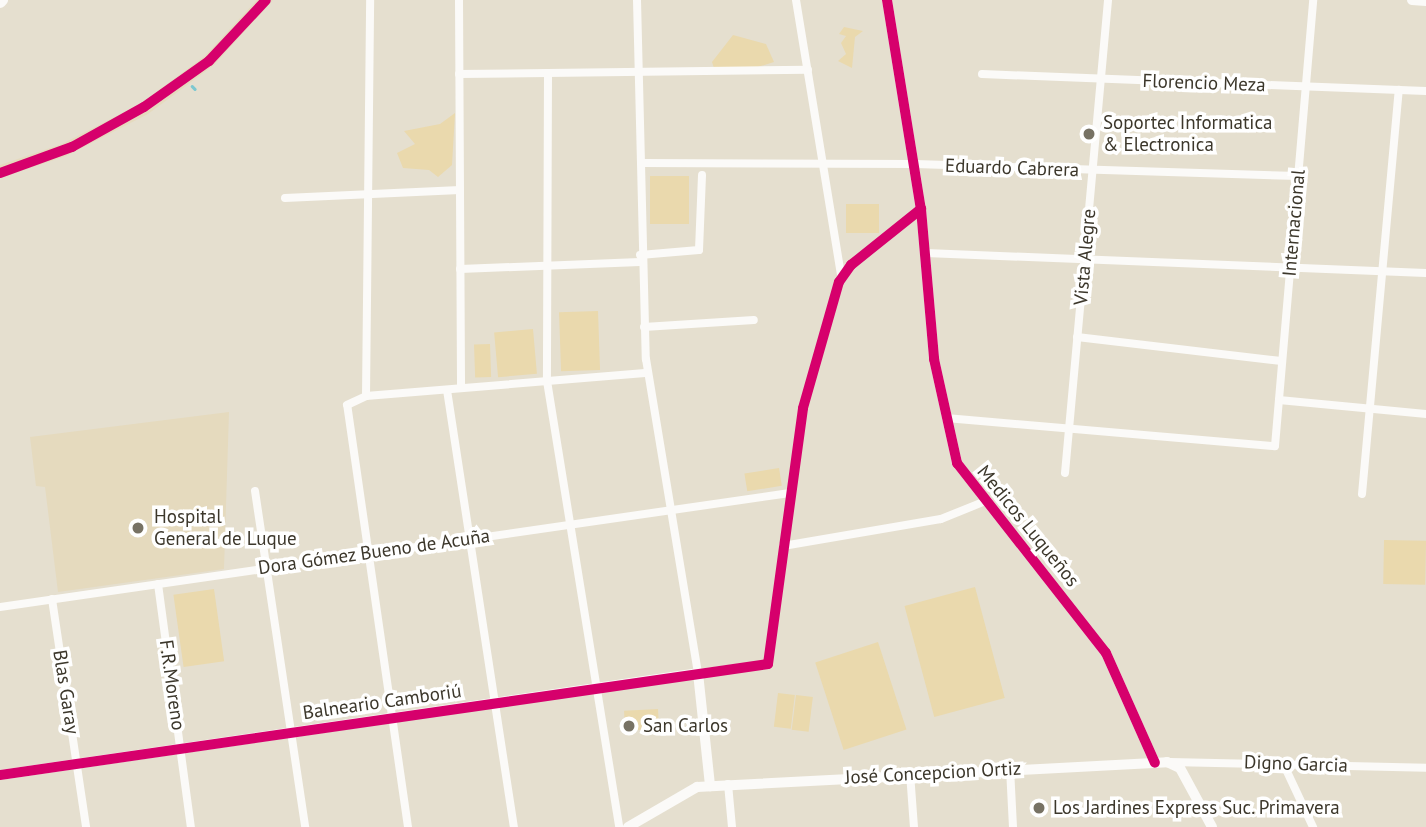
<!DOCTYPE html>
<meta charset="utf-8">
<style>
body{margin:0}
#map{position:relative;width:1426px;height:827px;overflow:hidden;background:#e5dfcf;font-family:"PT Sans",sans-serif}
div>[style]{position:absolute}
.built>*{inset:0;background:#e5dabe}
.green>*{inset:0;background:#ead9ad;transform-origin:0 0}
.stream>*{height:2.5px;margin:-1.25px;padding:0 1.25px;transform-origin:1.25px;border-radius:1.25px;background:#7dc8d0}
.minor>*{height:8px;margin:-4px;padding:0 4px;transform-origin:4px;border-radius:4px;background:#fbfaf8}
.tertiary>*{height:10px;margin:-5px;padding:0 5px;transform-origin:5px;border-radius:5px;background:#fbfaf8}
.primary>*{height:12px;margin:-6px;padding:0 6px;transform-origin:6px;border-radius:6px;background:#fbfaf8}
.cycleway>*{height:10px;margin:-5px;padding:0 5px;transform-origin:5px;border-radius:5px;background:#d6006c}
.dots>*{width:19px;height:19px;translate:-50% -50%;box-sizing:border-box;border:4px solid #fff;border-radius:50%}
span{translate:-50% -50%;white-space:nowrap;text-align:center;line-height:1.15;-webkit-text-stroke:7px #fff;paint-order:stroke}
.street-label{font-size:19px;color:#3c372b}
.poi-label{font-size:19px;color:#3c372b}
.left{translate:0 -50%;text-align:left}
</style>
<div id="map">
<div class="built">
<i style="clip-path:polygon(257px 0,273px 0,214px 65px,148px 114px,66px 156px,0 178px,0 165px,62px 144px,140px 104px,205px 56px)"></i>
<i style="clip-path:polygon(229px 412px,224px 569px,58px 592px,45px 487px,36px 486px,30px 437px)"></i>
</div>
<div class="green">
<i style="clip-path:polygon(844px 27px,863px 31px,855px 37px,852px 68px,838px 61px,846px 54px,841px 43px,846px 36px,839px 34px)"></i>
<i style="clip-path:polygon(733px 35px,766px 44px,774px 62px,751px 69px,714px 68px,712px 62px)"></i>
<i style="clip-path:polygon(455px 113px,452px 165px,438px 177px,429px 170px,403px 168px,397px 153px,415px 144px,404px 131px,440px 124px)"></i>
<i style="left:650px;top:176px;width:39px;height:48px"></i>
<i style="left:879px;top:204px;width:29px;height:33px;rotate:90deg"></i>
<i style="left:598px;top:311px;width:59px;height:39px;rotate:88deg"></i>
<i style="left:533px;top:329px;width:45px;height:39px;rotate:85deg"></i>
<i style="left:490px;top:344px;width:33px;height:16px;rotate:88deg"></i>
<i style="left:779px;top:468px;width:18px;height:35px;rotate:81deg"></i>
<i style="left:1384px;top:540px;width:42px;height:44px;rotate:1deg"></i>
<i style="left:975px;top:587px;width:115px;height:73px;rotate:75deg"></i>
<i style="left:214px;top:589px;width:73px;height:41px;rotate:82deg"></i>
<i style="left:878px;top:642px;width:92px;height:66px;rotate:72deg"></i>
<i style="left:778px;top:693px;width:17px;height:34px;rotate:7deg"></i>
<i style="left:796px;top:695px;width:17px;height:35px;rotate:7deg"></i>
<i style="left:658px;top:709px;width:20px;height:34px;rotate:87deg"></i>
</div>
<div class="stream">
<i style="left:192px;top:86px;width:4px;rotate:45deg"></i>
</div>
<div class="minor">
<i style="left:459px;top:0;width:388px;rotate:89.7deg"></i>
<i style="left:637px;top:0;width:359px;rotate:88.6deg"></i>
<i style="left:646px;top:359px;width:318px;rotate:80.6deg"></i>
<i style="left:698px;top:673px;width:71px;rotate:-7.3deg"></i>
<i style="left:768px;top:664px;width:258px;rotate:-82.2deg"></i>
<i style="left:803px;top:408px;width:131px;rotate:-74.1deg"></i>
<i style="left:839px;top:282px;width:21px;rotate:-55deg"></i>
<i style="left:851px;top:265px;width:90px;rotate:-38.7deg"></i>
<i style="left:796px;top:0;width:279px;rotate:80.7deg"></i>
<i style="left:548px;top:73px;width:308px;rotate:90.2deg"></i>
<i style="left:547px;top:381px;width:452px;rotate:80.8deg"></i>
<i style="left:459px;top:74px;width:349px;rotate:-0.7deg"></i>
<i style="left:982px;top:74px;width:444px;rotate:2.2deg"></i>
<i style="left:642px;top:163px;width:273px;rotate:0.2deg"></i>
<i style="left:915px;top:164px;width:384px;rotate:1.8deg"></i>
<i style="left:285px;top:198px;width:175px;rotate:-2.6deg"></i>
<i style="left:926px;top:253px;width:500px;rotate:2.29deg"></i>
<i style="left:640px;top:255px;width:59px;rotate:-4.8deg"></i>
<i style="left:699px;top:250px;width:75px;rotate:-87.7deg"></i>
<i style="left:460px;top:269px;width:180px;rotate:-2.2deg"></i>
<i style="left:644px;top:327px;width:110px;rotate:-3.6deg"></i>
<i style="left:1077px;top:337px;width:206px;rotate:6.7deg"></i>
<i style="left:447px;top:390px;width:442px;rotate:81.3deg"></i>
<i style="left:366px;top:396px;width:396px;rotate:-89.4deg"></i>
<i style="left:1279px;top:400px;width:148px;rotate:5.4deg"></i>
<i style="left:946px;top:418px;width:330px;rotate:4.9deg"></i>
<i style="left:1275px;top:446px;width:448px;rotate:-85.1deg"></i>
<i style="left:1065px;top:473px;width:475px;rotate:-84.8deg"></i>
<i style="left:255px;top:491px;width:340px;rotate:81.5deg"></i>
<i style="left:1362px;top:494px;width:406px;rotate:-84.8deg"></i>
<i style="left:783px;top:546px;width:160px;rotate:-9.7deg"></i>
<i style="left:941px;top:519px;width:45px;rotate:-22deg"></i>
<i style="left:158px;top:584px;width:245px;rotate:82.3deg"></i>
<i style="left:52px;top:599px;width:231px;rotate:81.5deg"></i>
<i style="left:0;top:607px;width:798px;rotate:-8.21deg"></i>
<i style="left:1170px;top:762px;width:256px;rotate:1.3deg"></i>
<i style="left:1283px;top:763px;width:71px;rotate:64.9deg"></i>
<i style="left:1010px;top:768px;width:59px;rotate:87.1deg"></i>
<i style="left:910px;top:773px;width:54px;rotate:85.8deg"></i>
<i style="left:728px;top:784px;width:43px;rotate:84.7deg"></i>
<i style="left:408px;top:827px;width:426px;rotate:-98.2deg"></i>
<i style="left:347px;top:405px;width:21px;rotate:-25deg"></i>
<i style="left:366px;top:396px;width:283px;rotate:-4.7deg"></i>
</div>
<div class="tertiary">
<i style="left:887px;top:0;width:212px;rotate:80.8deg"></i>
<i style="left:921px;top:209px;width:151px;rotate:85deg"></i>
<i style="left:934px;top:359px;width:107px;rotate:77.5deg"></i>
<i style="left:957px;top:463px;width:241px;rotate:51.9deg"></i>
<i style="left:1106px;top:653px;width:120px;rotate:66deg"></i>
<i style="left:1412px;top:0;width:14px;rotate:4deg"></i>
<i style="left:0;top:775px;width:705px;rotate:-8.31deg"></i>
<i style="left:698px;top:673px;width:114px;rotate:83.9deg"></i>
<i style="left:628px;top:827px;width:80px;rotate:-30.1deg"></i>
<i style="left:697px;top:787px;width:471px;rotate:-3deg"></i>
<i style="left:1167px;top:762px;width:14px;rotate:25deg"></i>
<i style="left:1180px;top:768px;width:67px;rotate:61.5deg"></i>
</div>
<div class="primary">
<i style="left:0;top:2px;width:3px;rotate:-45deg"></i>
</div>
<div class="cycleway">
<i style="left:887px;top:0;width:212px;rotate:80.8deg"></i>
<i style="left:921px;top:209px;width:151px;rotate:85deg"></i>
<i style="left:934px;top:359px;width:107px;rotate:77.5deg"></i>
<i style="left:957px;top:463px;width:241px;rotate:51.9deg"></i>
<i style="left:1106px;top:653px;width:120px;rotate:66deg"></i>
<i style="left:0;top:173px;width:77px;rotate:-19.9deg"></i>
<i style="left:72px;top:147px;width:82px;rotate:-29.1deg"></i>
<i style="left:144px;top:107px;width:80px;rotate:-35.3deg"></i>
<i style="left:209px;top:61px;width:83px;rotate:-46.9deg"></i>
<i style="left:0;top:775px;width:776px;rotate:-8.22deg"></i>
<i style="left:768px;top:664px;width:258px;rotate:-82.2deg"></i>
<i style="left:803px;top:408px;width:131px;rotate:-74.1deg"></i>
<i style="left:839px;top:282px;width:21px;rotate:-55deg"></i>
<i style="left:851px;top:265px;width:90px;rotate:-38.7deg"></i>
</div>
<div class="dots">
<i style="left:1089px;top:134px;background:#777264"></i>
<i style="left:138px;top:528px;background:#777264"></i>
<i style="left:629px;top:726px;background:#777264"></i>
<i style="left:1039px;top:808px;background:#777264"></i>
</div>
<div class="street-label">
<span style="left:1204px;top:83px;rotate:2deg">Florencio Meza</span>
<span style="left:1012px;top:168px;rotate:2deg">Eduardo Cabrera</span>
<span style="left:1294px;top:223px;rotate:-85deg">Internacional</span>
<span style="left:1085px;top:257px;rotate:-85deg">Vista Alegre</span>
<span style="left:1028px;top:526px;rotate:51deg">Medicos Luqueños</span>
<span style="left:374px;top:552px;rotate:-8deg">Dora Gómez Bueno de Acuña</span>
<span style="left:172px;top:685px;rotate:82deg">F.R.Moreno</span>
<span style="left:66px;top:692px;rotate:81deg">Blas Garay</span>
<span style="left:382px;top:702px;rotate:-8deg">Balneario Camboriú</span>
<span style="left:1296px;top:764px;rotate:2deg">Digno Garcia</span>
<span style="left:933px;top:773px;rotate:-3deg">José Concepcion Ortiz</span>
</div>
<div class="poi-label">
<span class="left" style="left:1103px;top:134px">Soportec Informatica<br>&amp; Electronica</span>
<span class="left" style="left:154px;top:528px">Hospital<br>General de Luque</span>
<span class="left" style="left:643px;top:726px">San Carlos</span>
<span class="left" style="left:1053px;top:808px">Los Jardines Express Suc. Primavera</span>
</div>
</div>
